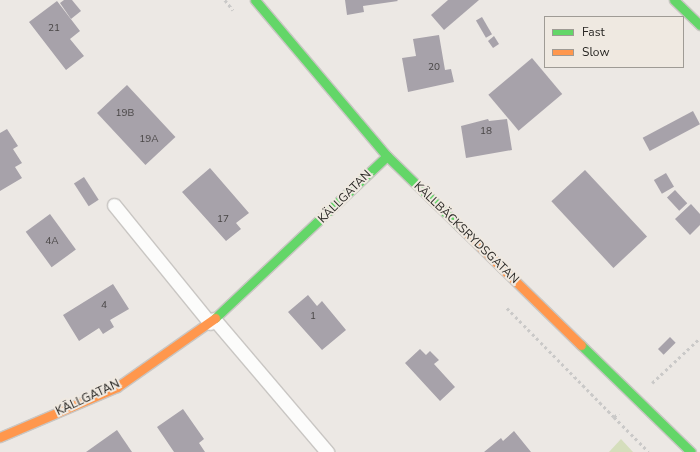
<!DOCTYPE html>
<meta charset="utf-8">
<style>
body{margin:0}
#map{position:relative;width:700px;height:452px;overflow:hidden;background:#ece8e4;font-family:"Nunito Sans",sans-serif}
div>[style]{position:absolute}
.green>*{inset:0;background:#d5debc}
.building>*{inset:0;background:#a7a2aa;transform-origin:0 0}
.path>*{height:2.5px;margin-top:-1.25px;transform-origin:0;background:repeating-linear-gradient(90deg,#cac9c8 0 3px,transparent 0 6px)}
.roads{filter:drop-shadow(1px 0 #c9c6c3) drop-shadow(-1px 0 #c9c6c3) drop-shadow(0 1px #c9c6c3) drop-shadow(0 -1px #c9c6c3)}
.lane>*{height:13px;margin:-6.5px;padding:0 6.5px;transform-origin:6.5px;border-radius:6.5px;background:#fcfcfb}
.fast>*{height:9px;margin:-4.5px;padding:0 4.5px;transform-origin:4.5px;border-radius:4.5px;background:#63d668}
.slow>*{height:9px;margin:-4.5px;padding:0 4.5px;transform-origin:4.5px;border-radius:4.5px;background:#ff974d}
span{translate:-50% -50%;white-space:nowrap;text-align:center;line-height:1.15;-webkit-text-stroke:4px #efe9e1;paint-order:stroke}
.number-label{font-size:10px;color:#484545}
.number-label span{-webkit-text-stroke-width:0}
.street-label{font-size:12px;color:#282623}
.legend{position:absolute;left:544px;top:16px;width:140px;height:52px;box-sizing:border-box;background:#efe9e1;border:1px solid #9f9b95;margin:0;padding:5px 7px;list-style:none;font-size:12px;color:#282623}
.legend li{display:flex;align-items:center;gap:8px;height:20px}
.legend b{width:20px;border:1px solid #9f9b95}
</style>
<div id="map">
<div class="green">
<i style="clip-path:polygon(621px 439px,633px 452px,609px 452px)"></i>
</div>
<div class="building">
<i style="clip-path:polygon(64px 0,72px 0,81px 11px,71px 19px,60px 3px)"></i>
<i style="clip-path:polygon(345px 0,397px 0,398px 1px,363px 6px,364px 12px,347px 15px)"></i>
<i style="clip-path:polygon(448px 0,479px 0,444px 30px,431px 15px)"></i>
<i style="clip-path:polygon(57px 1px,80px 31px,70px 39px,84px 56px,66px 70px,29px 22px)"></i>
<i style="left:482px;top:17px;width:20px;height:7px;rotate:60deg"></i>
<i style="clip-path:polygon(439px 35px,445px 70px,451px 69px,454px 82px,408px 92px,402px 58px,416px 56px,413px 39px)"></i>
<i style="clip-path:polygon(494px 36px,499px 44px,493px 48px,488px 41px)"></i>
<i style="left:532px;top:58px;width:47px;height:57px;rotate:50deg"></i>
<i style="left:127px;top:85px;width:71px;height:41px;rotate:47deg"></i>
<i style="left:693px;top:111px;width:15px;height:57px;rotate:62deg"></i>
<i style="clip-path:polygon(488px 119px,489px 121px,507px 119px,512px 150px,466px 158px,461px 126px)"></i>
<i style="clip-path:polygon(7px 129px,18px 146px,13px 149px,22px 163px,15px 167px,22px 178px,0 191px,0 133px)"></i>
<i style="clip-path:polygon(210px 168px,249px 213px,236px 223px,241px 229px,226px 241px,182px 192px)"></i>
<i style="left:585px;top:170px;width:91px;height:46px;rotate:47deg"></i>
<i style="left:666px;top:173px;width:16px;height:14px;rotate:60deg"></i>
<i style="left:84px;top:177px;width:27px;height:12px;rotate:57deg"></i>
<i style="left:675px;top:190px;width:18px;height:11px;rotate:47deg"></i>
<i style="clip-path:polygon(691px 204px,700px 214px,700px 225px,690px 235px,675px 219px)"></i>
<i style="left:50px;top:214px;width:44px;height:30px;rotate:54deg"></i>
<i style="clip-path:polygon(113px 284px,129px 309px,110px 320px,114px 327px,103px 334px,99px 328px,79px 341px,63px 315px)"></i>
<i style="clip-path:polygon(308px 295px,317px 306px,322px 301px,346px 330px,322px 350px,288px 312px)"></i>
<i style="left:670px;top:337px;width:8px;height:17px;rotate:45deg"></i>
<i style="clip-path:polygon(420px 349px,426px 355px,430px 351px,439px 360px,434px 364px,455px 387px,440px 401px,405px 363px)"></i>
<i style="clip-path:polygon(183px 409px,204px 439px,199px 443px,205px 452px,174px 452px,157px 427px)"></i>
<i style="clip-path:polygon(117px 430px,132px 452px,86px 452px)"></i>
<i style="clip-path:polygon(514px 431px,531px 452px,484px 452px,501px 438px,503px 441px)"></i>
</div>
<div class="path">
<i style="left:225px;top:0;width:13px;rotate:51deg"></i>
<i style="left:507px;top:308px;width:153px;rotate:45.5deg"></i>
<i style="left:614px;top:417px;width:6px;rotate:-39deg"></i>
<i style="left:652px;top:383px;width:66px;rotate:-43.2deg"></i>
<i style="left:614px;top:417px;width:49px;rotate:45deg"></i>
</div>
<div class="roads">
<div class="lane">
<i style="left:114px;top:205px;width:152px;rotate:50.9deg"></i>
<i style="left:214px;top:319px;width:175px;rotate:49.6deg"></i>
</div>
<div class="fast">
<i style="left:255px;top:0;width:204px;rotate:49.8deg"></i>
<i style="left:387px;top:156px;width:102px;rotate:44.2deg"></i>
<i style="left:674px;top:0;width:36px;rotate:44deg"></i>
<i style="left:215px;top:318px;width:236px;rotate:-43.3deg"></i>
<i style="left:581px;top:345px;width:153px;rotate:44.2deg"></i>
</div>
<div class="slow">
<i style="left:460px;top:227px;width:169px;rotate:44.3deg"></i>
<i style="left:0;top:437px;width:127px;rotate:-23.1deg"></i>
<i style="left:117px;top:387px;width:120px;rotate:-35.1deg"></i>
</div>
</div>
<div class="number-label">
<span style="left:54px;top:29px">21</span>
<span style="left:434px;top:68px">20</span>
<span style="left:125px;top:114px">19B</span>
<span style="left:486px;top:132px">18</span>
<span style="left:149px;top:140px">19A</span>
<span style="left:223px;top:220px">17</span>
<span style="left:52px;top:242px">4A</span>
<span style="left:104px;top:306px">4</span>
<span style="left:313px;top:317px">1</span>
</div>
<div class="street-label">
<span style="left:345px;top:197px;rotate:-45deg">KÄLLGATAN</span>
<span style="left:466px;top:233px;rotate:44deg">KÄLLBÄCKSRYDSGATAN</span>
<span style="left:88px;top:398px;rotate:-25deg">KÄLLGATAN</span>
</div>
<ul class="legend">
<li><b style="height:5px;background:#63d668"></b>Fast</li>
<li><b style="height:5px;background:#ff974d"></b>Slow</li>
</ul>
</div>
